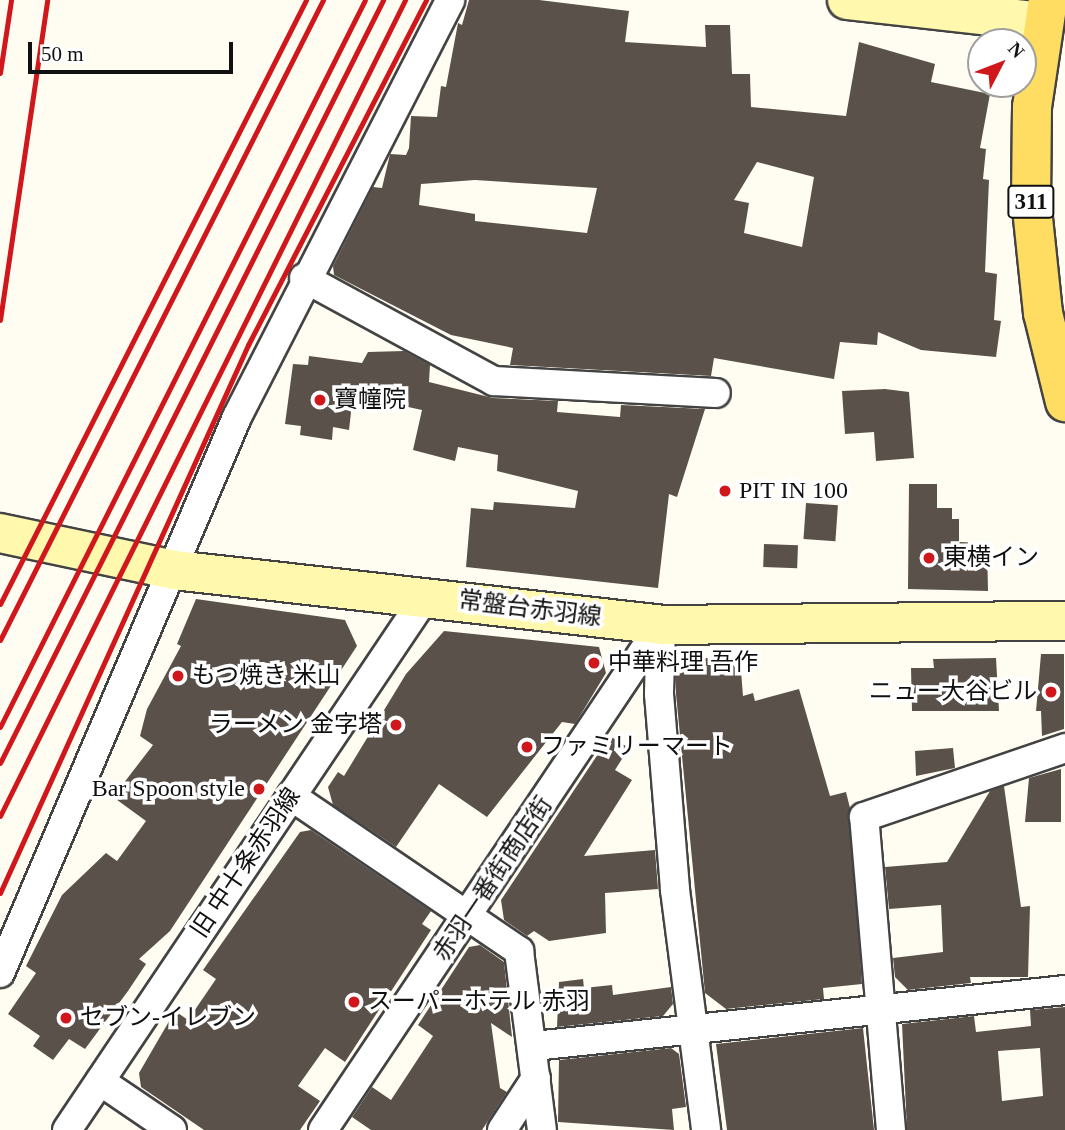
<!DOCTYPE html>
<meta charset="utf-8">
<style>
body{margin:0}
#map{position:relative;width:1065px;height:1130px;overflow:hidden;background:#fffdf2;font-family:"Times New Roman","Noto Sans JP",serif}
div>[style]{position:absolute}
.building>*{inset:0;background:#5a514a;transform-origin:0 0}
.roads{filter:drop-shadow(2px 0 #434343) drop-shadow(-2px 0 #434343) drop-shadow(0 2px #434343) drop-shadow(0 -2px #434343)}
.street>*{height:28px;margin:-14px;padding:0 14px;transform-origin:14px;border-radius:14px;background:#fff}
.secondary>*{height:38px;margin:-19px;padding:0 19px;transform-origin:19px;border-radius:19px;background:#fff8ad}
.primary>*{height:38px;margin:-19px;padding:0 19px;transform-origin:19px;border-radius:19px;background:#ffdc62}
.rail>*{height:5px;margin:-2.5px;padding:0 2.5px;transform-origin:2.5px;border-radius:2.5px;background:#d0171c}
.dots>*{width:19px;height:19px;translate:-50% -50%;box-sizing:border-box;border:4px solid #fff;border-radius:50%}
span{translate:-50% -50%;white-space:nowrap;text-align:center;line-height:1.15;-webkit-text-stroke:7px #fff;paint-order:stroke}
.shield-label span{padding:2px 5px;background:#fff;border:2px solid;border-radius:5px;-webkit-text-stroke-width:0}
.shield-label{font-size:23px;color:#101010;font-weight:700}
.poi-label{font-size:24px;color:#101010}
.left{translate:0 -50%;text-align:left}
.right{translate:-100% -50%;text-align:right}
.street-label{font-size:24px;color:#101010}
.north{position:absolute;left:967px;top:28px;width:70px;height:70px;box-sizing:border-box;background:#fff;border:2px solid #9f9f9f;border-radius:50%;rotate:48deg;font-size:19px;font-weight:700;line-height:28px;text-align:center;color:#101010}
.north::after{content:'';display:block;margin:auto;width:24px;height:32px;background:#d0171c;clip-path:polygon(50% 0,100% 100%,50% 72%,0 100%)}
.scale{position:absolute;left:28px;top:42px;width:205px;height:32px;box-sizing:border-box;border:4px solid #101010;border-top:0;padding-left:9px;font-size:21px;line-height:24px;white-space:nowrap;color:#101010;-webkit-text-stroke:5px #fff;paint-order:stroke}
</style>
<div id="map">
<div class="building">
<i style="clip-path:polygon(evenodd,469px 0,539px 0,629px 11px,625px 42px,706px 47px,705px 25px,730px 25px,732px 74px,750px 74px,751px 107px,846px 116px,859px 42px,935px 64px,931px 82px,990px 94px,980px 148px,986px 149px,983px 179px,989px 180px,985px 272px,997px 274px,994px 320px,1001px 321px,996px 357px,921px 350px,878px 332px,877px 345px,840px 342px,834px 379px,714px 358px,711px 376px,510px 365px,513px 348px,451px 335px,334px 275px,333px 266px,373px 187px,382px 188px,390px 154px,406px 155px,409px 148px,411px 116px,437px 117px,441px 86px,446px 87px,458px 23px,462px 25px,469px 0,757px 162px,814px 177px,802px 247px,744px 233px,749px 203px,734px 200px,757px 162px,469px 0,475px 180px,597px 188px,587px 233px,475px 221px,475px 214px,419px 205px,421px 184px,475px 180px)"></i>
<i style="clip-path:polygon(404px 351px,430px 365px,429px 382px,493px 398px,558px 401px,557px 412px,620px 417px,621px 405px,705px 409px,677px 497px,669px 494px,658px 588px,466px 567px,471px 508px,493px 510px,494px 502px,575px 508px,578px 491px,497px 471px,498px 455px,458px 447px,455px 461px,413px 450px,422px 410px,353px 395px,349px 430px,333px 427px,332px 440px,300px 435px,301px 426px,285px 424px,293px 364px,308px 365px,309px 356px,362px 363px,368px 352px)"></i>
<i style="clip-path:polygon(885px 389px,909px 392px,914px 458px,876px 461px,874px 432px,845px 434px,842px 391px)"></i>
<i style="clip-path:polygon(909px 484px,937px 484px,937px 508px,952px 508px,952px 519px,959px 519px,959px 542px,987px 543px,988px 591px,908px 589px)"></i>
<i style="left:806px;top:503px;width:32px;height:36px;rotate:4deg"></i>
<i style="left:764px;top:544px;width:34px;height:23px;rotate:2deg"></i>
<i style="clip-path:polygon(196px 599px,345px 620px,357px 646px,170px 931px,139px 959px,146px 964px,128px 991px,85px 1049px,69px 1039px,53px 1060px,33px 1046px,40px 1036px,8px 1014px,36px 973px,26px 966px,62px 895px,106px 853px,117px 861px,146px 821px,113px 797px,153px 745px,140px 736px,147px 709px,181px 646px,177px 644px)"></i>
<i style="clip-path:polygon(444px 631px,599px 647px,606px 673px,575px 724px,562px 722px,487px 817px,439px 784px,396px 847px,333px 805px,328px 787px,338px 772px,344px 776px,406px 674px)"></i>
<i style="clip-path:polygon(1041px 654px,1064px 654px,1064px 729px,1042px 736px,1041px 711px,1036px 711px)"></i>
<i style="clip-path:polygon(689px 658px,740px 658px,743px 696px,753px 693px,755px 701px,799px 689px,830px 796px,846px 792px,850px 808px,862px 984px,823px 988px,824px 999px,726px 1009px,705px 993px,676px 694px,676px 668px)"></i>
<i style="clip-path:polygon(996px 658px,999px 711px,912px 711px,911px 668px,934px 668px,933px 659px)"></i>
<i style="clip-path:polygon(610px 736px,629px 748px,615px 770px,632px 780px,584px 856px,655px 850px,658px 889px,605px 893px,606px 933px,549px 941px,534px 931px,527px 936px,504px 920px,501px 900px)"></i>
<i style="clip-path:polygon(953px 748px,955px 768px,916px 776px,915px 751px)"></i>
<i style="clip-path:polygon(1061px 769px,1061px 822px,1025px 822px,1029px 778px)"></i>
<i style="clip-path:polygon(1004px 786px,1021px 907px,1030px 906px,1028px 977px,970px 977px,971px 983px,908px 990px,895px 977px,893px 958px,943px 952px,941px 905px,889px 909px,885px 867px,947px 862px,990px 791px)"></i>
<i style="clip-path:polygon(311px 830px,431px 911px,422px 924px,431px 930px,345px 1062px,325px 1048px,298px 1086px,320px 1101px,300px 1130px,204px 1130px,141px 1087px,139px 1073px,175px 1011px,188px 1020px,216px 979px,203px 970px,300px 832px)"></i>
<i style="clip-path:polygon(480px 945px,504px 962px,512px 1037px,491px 1023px,500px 1088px,507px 1092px,482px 1130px,371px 1130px,352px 1117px,372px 1087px,391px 1100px,433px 1036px,418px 1025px,469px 947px)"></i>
<i style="clip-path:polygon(583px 979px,584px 988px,612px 985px,613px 995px,671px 987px,673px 1004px,663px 1016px,557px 1027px,559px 982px)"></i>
<i style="clip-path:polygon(evenodd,1065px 1007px,1065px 1130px,907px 1130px,902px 1024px,974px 1016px,976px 1032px,1031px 1026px,1030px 1010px,1065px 1007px,1040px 1048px,1043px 1096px,1002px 1101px,998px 1051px,1040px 1048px)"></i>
<i style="clip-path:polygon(863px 1028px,874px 1130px,727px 1130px,716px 1044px)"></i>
<i style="clip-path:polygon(671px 1048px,679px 1054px,686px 1107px,672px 1109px,674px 1130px,558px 1122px,559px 1060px)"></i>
</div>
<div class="roads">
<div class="street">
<i style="left:304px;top:278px;width:216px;rotate:28.5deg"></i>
<i style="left:494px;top:381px;width:222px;rotate:3.1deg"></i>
<i style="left:661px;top:625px;width:69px;rotate:91.7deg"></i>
<i style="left:659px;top:694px;width:197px;rotate:85.3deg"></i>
<i style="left:675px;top:890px;width:242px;rotate:82.6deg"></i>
<i style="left:291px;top:796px;width:276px;rotate:34.2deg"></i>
<i style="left:519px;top:951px;width:180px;rotate:82.7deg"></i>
<i style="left:0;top:973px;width:604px;rotate:-66.91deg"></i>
<i style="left:237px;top:417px;width:468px;rotate:-62.9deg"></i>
<i style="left:534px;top:1046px;width:534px;rotate:-6.02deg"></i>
<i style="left:100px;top:1081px;width:87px;rotate:34.2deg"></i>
<i style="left:67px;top:1130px;width:643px;rotate:-56.09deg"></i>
<i style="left:323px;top:1130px;width:608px;rotate:-56.21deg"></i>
<i style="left:502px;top:1130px;width:62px;rotate:-56.8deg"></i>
<i style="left:891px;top:1130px;width:314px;rotate:-94.9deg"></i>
<i style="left:864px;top:817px;width:213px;rotate:-18.9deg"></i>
</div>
<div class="secondary">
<i style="left:847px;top:0;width:197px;rotate:6.4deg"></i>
<i style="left:0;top:533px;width:178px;rotate:12deg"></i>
<i style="left:174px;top:570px;width:490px;rotate:6.4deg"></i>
<i style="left:661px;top:625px;width:404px;rotate:-0.6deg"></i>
</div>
<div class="primary">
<i style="left:1048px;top:0;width:108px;rotate:98.5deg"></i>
<i style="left:1032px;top:107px;width:92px;rotate:90.6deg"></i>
<i style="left:1031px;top:199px;width:115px;rotate:84deg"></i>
<i style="left:1043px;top:313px;width:92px;rotate:76.1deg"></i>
</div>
</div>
<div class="rail">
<i style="left:0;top:73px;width:74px;rotate:-81.4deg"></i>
<i style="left:0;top:320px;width:323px;rotate:-81.6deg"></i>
<i style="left:0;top:604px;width:677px;rotate:-63.13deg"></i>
<i style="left:0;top:640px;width:717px;rotate:-63.22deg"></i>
<i style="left:0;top:727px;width:813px;rotate:-63.34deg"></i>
<i style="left:0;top:763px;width:854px;rotate:-63.34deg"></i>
<i style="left:0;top:816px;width:911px;rotate:-63.6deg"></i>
<i style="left:0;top:893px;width:602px;rotate:-65.65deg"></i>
<i style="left:248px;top:345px;width:388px;rotate:-62.7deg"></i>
</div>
<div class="dots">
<i style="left:320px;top:400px;background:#d0171c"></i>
<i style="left:725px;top:491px;background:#d0171c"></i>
<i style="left:929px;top:558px;background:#d0171c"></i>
<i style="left:594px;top:663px;background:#d0171c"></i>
<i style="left:178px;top:676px;background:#d0171c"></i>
<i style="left:1051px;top:692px;background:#d0171c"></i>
<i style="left:396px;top:725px;background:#d0171c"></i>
<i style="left:527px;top:747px;background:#d0171c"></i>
<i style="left:259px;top:789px;background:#d0171c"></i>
<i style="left:354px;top:1002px;background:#d0171c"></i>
<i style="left:66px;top:1018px;background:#d0171c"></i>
</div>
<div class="shield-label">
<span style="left:1031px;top:202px">311</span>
</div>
<div class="poi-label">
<span class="left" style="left:334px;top:400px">寶幢院</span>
<span class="left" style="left:739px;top:491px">PIT IN 100</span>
<span class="left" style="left:943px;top:558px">東横イン</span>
<span class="left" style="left:608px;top:663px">中華料理 吾作</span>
<span class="left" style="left:192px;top:676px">もつ焼き 米山</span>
<span class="right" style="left:1037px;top:692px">ニュー大谷ビル</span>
<span class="right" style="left:382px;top:725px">ラーメン 金字塔</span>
<span class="left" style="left:541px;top:747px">ファミリーマート</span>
<span class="right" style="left:245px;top:789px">Bar Spoon style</span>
<span class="left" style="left:368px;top:1002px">スーパーホテル 赤羽</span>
<span class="left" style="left:80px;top:1018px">セブン-イレブン</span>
</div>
<div class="street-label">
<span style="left:530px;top:609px;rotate:7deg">常盤台赤羽線</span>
<span style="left:246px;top:863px;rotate:-56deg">旧 中十条赤羽線</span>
<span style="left:493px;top:879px;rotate:-56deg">赤羽一番街商店街</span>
</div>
<div class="north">N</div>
<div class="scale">50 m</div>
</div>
